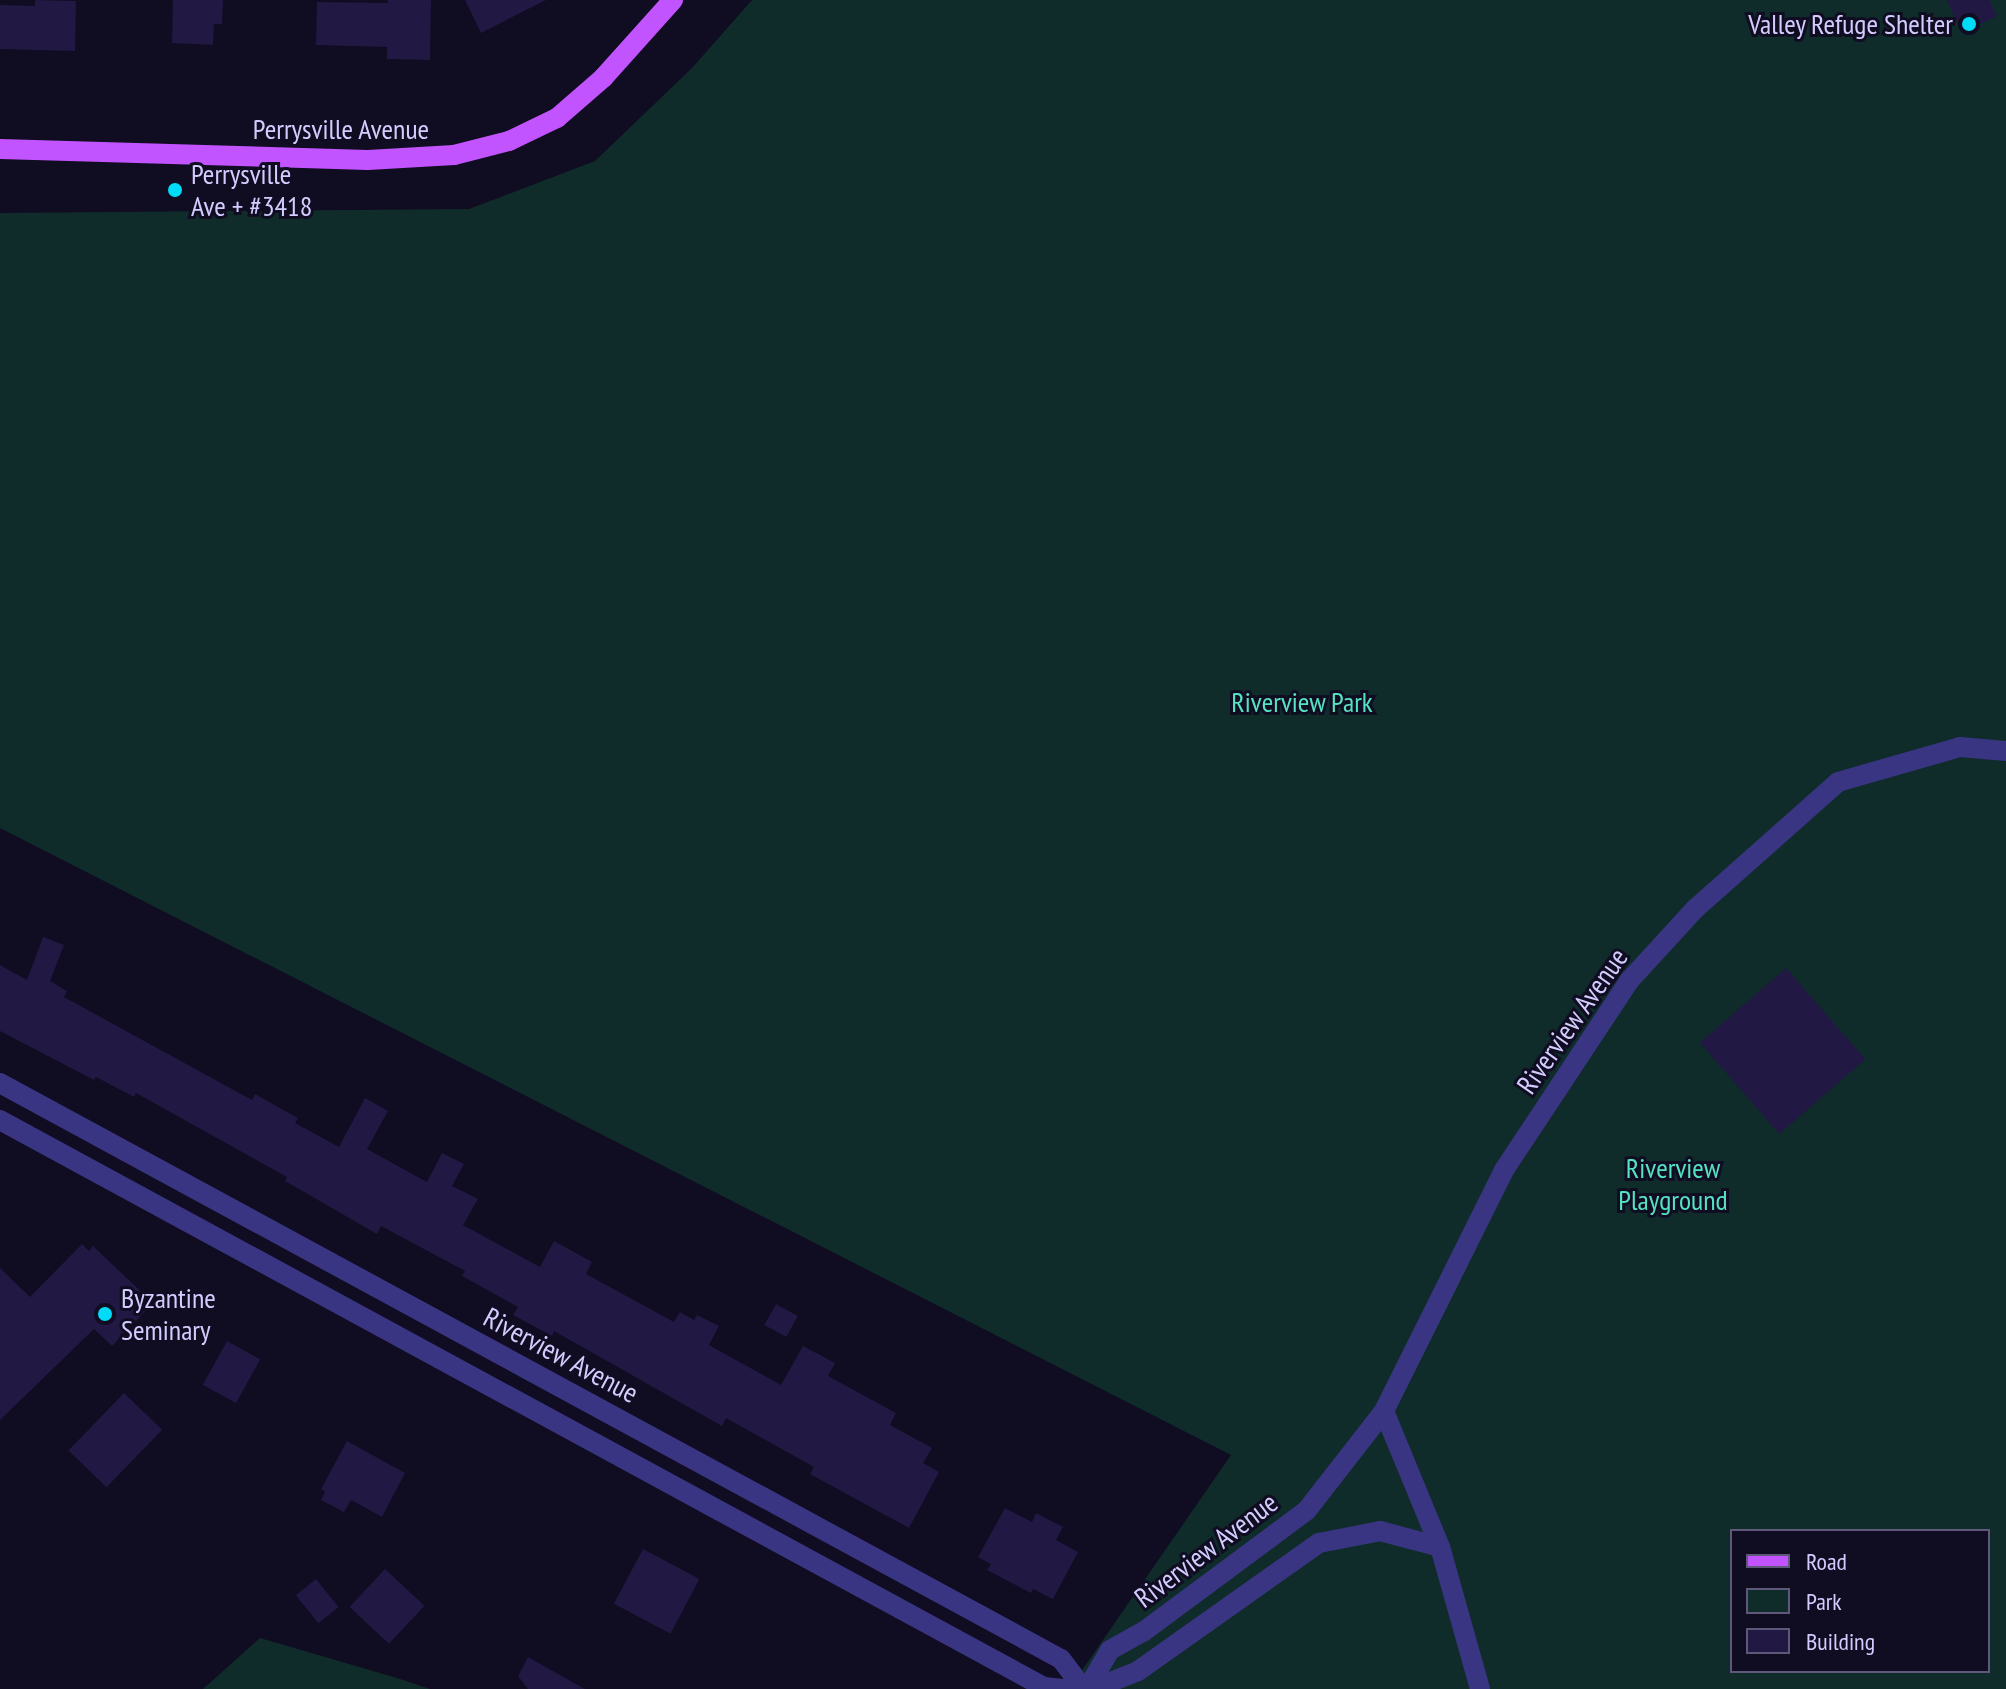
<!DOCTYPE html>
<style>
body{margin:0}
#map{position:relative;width:2006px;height:1689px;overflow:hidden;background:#100c21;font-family:"PT Sans Narrow",sans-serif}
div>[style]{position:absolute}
.green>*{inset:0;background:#0f2c2b}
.building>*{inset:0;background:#211843;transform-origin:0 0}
.minor>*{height:20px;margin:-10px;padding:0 10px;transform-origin:10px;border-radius:10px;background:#393582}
.major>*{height:20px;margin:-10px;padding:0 10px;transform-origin:10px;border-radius:10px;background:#c154ff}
.dots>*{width:22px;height:22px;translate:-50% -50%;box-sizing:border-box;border:4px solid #100c21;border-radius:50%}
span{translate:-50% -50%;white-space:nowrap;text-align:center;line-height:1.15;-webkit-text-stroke:6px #100c21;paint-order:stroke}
.poi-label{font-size:28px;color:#d3cdff}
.right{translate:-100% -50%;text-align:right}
.left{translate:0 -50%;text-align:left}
.street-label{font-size:28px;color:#d3cdff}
.park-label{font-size:28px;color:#54e3c2}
.legend{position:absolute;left:1730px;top:1529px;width:260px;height:144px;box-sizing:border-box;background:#100c21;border:2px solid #5e597a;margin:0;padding:10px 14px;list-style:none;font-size:24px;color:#d3cdff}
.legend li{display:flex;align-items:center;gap:16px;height:40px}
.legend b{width:40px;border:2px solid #5e597a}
</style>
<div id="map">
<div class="green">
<i style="clip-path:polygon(evenodd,752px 0,2006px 0,2006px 1689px,1069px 1689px,1231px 1455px,0 828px,0 213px,469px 209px,595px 161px,692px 68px,752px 0,1732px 1531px,1988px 1531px,1988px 1671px,1732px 1671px,1732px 1531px)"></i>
<i style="clip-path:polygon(260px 1638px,397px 1678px,430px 1689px,203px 1689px)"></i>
</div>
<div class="building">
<i style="clip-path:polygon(35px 0,76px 1px,75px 51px,0 49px,0 5px,35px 6px)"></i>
<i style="clip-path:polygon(173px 0,223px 0,222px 24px,214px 24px,213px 45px,172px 43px)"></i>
<i style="clip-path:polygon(388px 0,431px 0,430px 60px,387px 59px,387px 47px,316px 45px,317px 2px,388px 3px)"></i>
<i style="clip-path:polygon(465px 0,546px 0,481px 33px)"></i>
<i style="clip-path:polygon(1947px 0,1989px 0,1997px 16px,1962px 33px)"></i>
<i style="clip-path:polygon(43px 937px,64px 945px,50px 981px,67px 991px,64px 997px,252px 1100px,255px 1094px,298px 1118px,295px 1123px,339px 1147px,365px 1098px,388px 1111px,367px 1149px,427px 1182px,442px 1153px,464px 1164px,452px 1186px,478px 1199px,463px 1225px,540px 1267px,554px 1241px,592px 1262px,586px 1274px,674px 1322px,680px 1312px,694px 1320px,697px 1315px,719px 1326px,709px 1345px,781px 1385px,803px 1346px,835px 1363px,828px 1376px,896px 1413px,890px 1425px,932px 1448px,923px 1463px,939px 1472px,909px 1528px,810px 1474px,814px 1467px,726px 1418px,722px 1426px,554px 1331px,552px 1336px,513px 1315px,518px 1307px,462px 1276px,465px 1271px,381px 1226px,377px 1234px,285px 1181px,287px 1177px,136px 1093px,134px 1097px,96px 1077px,94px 1080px,0 1031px,0 965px,27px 980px)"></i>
<i style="left:1786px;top:968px;width:121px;height:114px;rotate:49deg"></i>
<i style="clip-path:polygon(82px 1244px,89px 1251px,93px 1246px,153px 1303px,112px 1346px,94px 1329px,0 1420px,0 1268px,30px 1297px)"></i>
<i style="left:776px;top:1304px;width:25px;height:24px;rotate:29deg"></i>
<i style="left:227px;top:1341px;width:38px;height:50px;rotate:29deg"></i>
<i style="left:124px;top:1393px;width:53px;height:80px;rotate:44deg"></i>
<i style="clip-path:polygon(347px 1441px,405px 1473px,382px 1517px,351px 1500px,344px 1512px,321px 1500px,325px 1492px,321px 1489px)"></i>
<i style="clip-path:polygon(1005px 1508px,1032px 1522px,1036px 1513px,1063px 1527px,1056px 1540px,1078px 1552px,1053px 1599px,1033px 1589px,1031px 1593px,987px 1570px,991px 1564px,978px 1557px)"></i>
<i style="left:643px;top:1549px;width:64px;height:62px;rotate:28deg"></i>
<i style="left:385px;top:1569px;width:54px;height:52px;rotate:43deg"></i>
<i style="left:316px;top:1579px;width:36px;height:26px;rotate:51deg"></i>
<i style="clip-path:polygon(528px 1657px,585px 1689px,528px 1689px,518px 1676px)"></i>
</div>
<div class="minor">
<i style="left:0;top:1083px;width:1207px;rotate:28.5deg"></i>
<i style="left:1061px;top:1659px;width:38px;rotate:53deg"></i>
<i style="left:0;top:1120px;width:1188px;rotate:28.51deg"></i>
<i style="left:1044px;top:1687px;width:19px;rotate:6deg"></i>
<i style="left:1087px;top:1689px;width:45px;rotate:-59.5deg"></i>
<i style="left:1110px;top:1650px;width:38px;rotate:-29deg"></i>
<i style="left:1143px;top:1632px;width:204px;rotate:-36.6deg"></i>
<i style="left:1307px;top:1510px;width:125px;rotate:-52.1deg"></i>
<i style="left:1093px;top:1689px;width:48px;rotate:-21.8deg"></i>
<i style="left:1138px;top:1671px;width:222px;rotate:-35.3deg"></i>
<i style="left:1319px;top:1543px;width:62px;rotate:-11.1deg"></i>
<i style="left:1380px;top:1531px;width:62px;rotate:14.9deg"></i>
<i style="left:1480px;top:1689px;width:148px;rotate:-105.7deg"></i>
<i style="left:1440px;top:1547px;width:147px;rotate:-112.4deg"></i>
<i style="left:1384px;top:1411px;width:269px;rotate:-63.5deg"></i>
<i style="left:1504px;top:1170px;width:227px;rotate:-56.5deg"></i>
<i style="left:1629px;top:981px;width:98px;rotate:-47.5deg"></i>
<i style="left:1695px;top:909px;width:191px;rotate:-41.6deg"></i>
<i style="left:1838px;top:782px;width:127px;rotate:-16deg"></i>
<i style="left:1960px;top:747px;width:46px;rotate:5deg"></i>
</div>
<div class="major">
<i style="left:0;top:149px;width:368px;rotate:1.7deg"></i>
<i style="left:368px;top:160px;width:86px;rotate:-3.3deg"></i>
<i style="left:454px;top:155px;width:57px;rotate:-14.3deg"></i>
<i style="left:509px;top:141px;width:53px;rotate:-25.6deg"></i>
<i style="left:557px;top:118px;width:61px;rotate:-41deg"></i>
<i style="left:603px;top:78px;width:105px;rotate:-48.1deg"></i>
</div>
<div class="dots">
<i style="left:1969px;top:24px;background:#00dcf8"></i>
<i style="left:175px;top:190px;background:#00dcf8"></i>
<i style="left:105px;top:1314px;background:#00dcf8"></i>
</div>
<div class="poi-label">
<span class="right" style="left:1953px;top:24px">Valley Refuge Shelter</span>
<span class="left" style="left:191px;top:190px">Perrysville<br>Ave + #3418</span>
<span class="left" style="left:121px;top:1314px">Byzantine<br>Seminary</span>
</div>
<div class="street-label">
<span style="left:341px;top:129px">Perrysville Avenue</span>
<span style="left:1572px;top:1021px;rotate:-55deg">Riverview Avenue</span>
<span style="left:561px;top:1355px;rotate:28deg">Riverview Avenue</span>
<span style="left:1206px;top:1550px;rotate:-37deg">Riverview Avenue</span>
</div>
<div class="park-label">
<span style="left:1302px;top:702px">Riverview Park</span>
<span style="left:1673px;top:1184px">Riverview<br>Playground</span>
</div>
<ul class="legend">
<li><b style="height:10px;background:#c154ff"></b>Road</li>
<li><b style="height:22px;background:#0f2c2b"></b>Park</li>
<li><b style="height:22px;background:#211843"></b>Building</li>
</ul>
</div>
